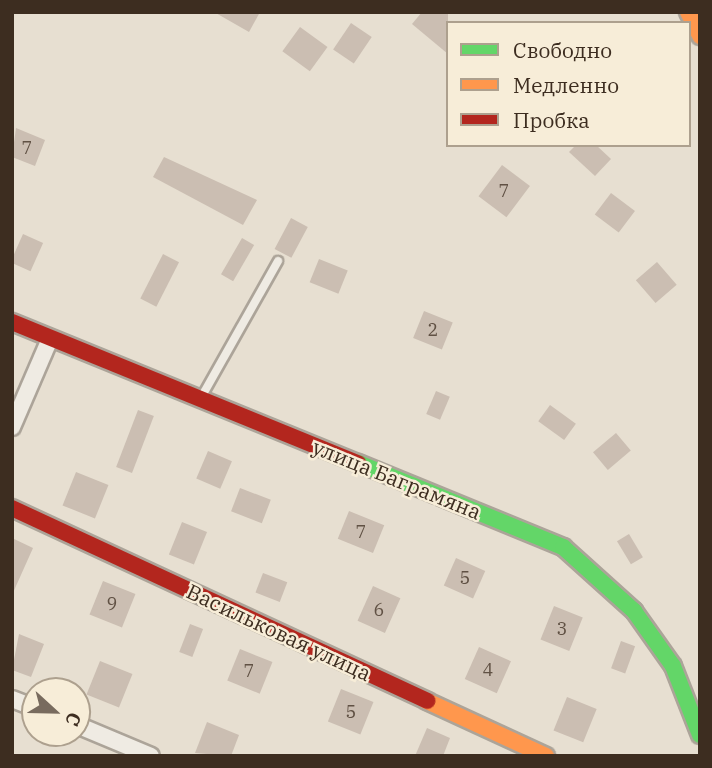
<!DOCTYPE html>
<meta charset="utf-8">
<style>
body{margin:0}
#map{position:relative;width:712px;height:768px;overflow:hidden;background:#e7dfd1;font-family:"IBM Plex Serif",serif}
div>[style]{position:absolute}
.building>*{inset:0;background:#cbbeb2;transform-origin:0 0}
.roads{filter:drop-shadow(2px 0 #aca499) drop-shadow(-2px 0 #aca499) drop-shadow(0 2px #aca499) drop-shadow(0 -2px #aca499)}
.lane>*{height:8px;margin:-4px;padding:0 4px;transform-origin:4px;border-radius:4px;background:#efebe3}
.street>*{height:16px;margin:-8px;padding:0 8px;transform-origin:8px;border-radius:8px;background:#efebe3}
.fast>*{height:16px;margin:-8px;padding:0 8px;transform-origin:8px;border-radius:8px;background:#63d668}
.slow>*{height:16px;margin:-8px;padding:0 8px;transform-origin:8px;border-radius:8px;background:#ff974d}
.jam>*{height:16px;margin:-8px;padding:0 8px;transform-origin:8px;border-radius:8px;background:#b3261e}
span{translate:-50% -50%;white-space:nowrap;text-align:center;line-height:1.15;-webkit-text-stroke:5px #f7edd8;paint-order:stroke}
.number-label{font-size:18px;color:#605144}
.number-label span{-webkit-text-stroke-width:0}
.street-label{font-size:21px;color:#3d2d20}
.frame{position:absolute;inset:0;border:14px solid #3d2d20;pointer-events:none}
.legend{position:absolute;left:446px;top:21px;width:245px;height:126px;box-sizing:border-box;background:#f7edd8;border:2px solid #ada08e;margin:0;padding:9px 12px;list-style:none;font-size:21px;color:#3d2d20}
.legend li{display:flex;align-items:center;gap:14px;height:35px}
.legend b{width:35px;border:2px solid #ada08e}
.north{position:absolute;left:21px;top:677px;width:70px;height:70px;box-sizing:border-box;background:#f7edd8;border:2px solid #ada08e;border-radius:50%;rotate:112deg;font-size:19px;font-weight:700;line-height:28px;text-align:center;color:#3d2d20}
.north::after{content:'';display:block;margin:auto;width:24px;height:32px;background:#786b5e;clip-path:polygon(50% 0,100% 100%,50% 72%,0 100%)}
</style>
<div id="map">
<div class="building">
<i style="clip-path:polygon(214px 12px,260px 12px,249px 32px)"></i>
<i style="clip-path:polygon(422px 12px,448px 12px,448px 54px,412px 24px)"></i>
<i style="left:351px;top:23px;width:25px;height:32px;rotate:34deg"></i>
<i style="left:300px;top:27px;width:34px;height:30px;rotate:36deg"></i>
<i style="clip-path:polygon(16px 128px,45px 140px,35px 166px,12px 157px)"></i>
<i style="clip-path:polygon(576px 145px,596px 145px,611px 159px,595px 176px,569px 152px)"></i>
<i style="clip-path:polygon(164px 157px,257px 200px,243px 225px,153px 177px)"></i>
<i style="left:502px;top:165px;width:35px;height:39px;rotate:37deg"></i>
<i style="left:611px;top:193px;width:30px;height:27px;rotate:37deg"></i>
<i style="left:291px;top:218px;width:19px;height:35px;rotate:28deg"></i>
<i style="left:23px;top:234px;width:22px;height:31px;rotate:24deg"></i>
<i style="left:242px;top:238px;width:14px;height:42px;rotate:30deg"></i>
<i style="left:163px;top:254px;width:18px;height:50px;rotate:27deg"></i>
<i style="left:319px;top:259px;width:31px;height:25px;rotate:22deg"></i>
<i style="left:657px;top:262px;width:30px;height:28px;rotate:49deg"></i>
<i style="left:424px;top:311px;width:31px;height:29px;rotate:22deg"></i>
<i style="left:436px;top:391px;width:15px;height:25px;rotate:23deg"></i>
<i style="left:550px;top:405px;width:32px;height:20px;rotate:36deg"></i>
<i style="left:138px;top:410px;width:17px;height:61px;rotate:21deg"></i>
<i style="left:616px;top:433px;width:23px;height:30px;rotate:50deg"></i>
<i style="left:208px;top:451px;width:26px;height:30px;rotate:23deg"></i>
<i style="left:76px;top:472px;width:35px;height:36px;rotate:22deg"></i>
<i style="left:240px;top:488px;width:33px;height:25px;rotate:21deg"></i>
<i style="left:349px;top:511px;width:38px;height:30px;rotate:22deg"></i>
<i style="left:182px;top:522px;width:27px;height:35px;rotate:22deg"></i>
<i style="left:629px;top:534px;width:27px;height:14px;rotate:59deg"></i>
<i style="clip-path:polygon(12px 538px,33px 548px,12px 595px)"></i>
<i style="left:456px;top:558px;width:32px;height:30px;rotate:24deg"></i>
<i style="left:263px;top:573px;width:26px;height:21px;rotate:21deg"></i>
<i style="left:103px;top:581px;width:35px;height:36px;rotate:22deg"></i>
<i style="left:373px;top:586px;width:30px;height:38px;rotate:24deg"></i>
<i style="left:554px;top:606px;width:31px;height:36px;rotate:22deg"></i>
<i style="left:190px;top:624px;width:14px;height:30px;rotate:21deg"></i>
<i style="clip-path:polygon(19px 634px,44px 644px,31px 677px,12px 670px)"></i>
<i style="left:621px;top:641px;width:15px;height:29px;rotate:20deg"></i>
<i style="left:479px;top:647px;width:35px;height:35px;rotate:24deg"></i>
<i style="left:240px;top:649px;width:35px;height:34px;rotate:22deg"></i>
<i style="left:100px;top:661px;width:35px;height:36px;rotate:22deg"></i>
<i style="left:341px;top:689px;width:35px;height:35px;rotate:22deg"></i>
<i style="left:567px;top:697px;width:32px;height:36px;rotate:22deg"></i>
<i style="clip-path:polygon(207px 722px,239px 735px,231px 756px,195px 753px)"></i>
<i style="clip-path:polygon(427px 728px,450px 738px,443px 756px,415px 756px)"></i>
</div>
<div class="roads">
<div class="lane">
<i style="left:202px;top:396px;width:155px;rotate:-60.6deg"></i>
</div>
<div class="street">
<i style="left:12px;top:427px;width:94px;rotate:-66.7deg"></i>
<i style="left:12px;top:699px;width:25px;rotate:21deg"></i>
<i style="left:77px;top:725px;width:80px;rotate:22.7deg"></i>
</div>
<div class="fast">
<i style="left:358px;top:463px;width:222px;rotate:22.3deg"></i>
<i style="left:563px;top:547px;width:96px;rotate:42deg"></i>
<i style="left:634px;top:611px;width:67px;rotate:54.7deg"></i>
<i style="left:673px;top:666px;width:74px;rotate:68.6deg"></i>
</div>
<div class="slow">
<i style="left:688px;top:12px;width:27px;rotate:63deg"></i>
<i style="left:427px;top:701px;width:131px;rotate:24.8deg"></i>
</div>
<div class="jam">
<i style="left:12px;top:322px;width:374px;rotate:22.2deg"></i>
<i style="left:12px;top:508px;width:458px;rotate:24.9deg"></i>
</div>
</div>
<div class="number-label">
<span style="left:27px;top:148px">7</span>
<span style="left:504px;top:191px">7</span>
<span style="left:433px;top:330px">2</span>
<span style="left:361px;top:532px">7</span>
<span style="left:465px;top:578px">5</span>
<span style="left:112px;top:604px">9</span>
<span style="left:379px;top:610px">6</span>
<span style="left:562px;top:629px">3</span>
<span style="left:488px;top:670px">4</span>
<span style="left:249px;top:671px">7</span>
<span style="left:351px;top:712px">5</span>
</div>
<div class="street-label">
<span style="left:397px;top:479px;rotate:22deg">улица Баграмяна</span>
<span style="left:279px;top:632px;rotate:25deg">Васильковая улица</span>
</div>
<div class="frame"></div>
<ul class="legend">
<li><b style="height:9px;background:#63d668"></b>Свободно</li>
<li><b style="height:9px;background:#ff974d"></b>Медленно</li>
<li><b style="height:9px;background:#b3261e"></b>Пробка</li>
</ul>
<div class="north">С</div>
</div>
